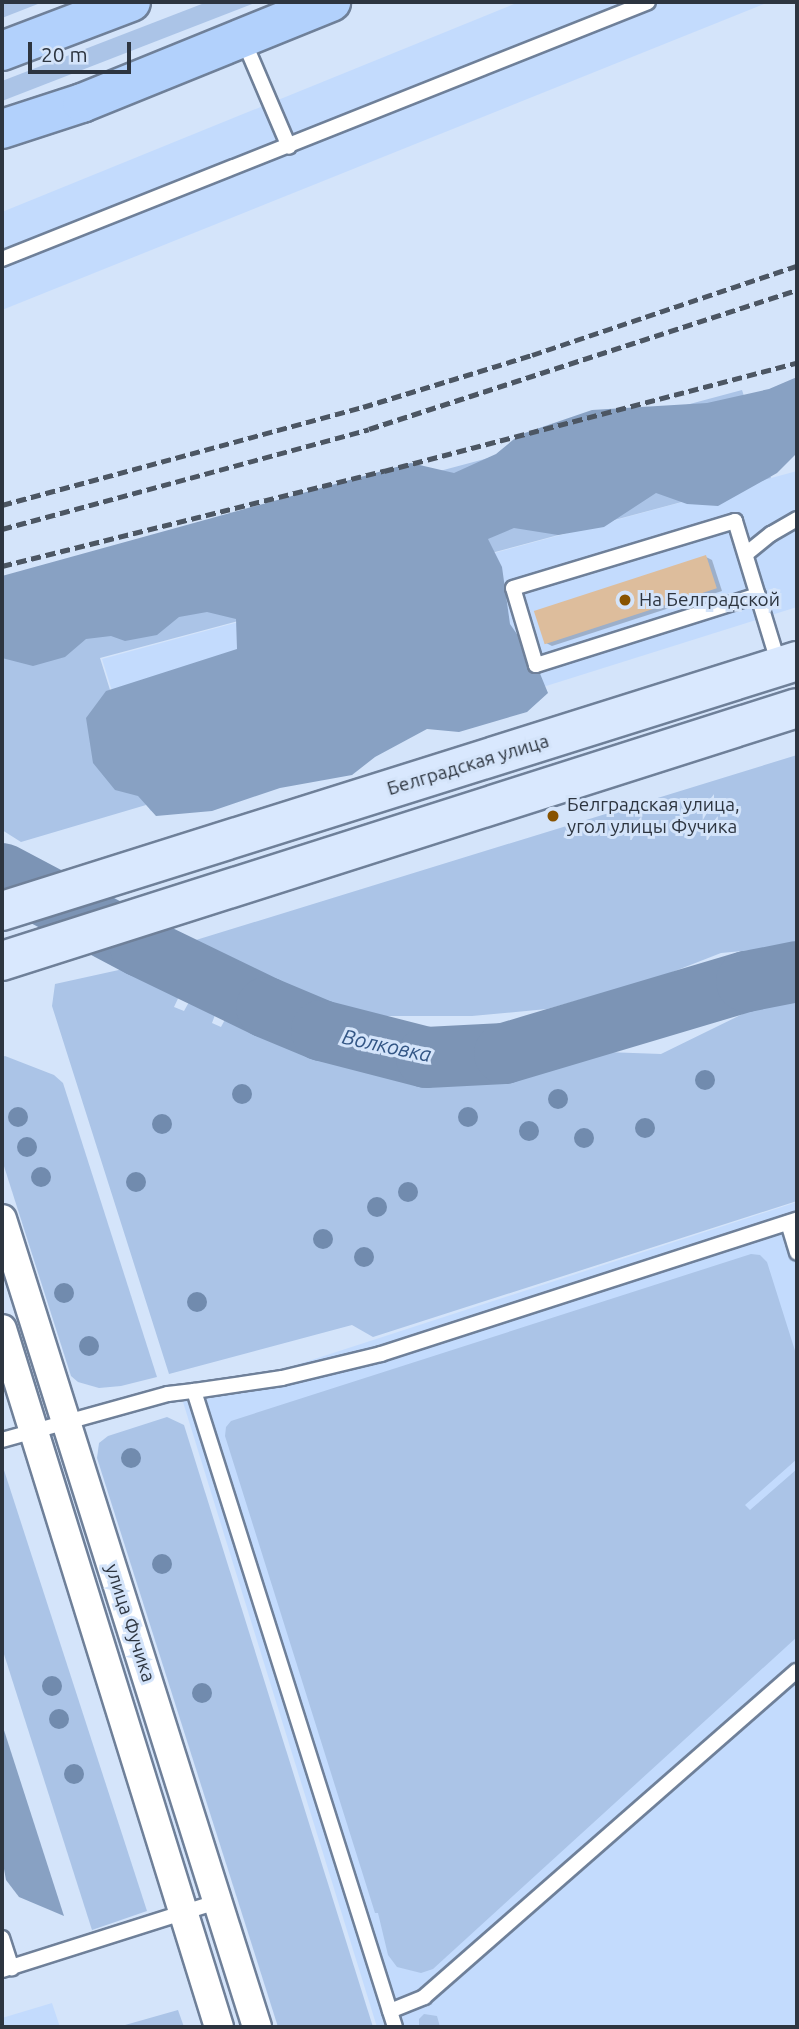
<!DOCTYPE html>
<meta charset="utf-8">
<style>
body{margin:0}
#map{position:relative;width:799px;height:2029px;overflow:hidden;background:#d4e4fa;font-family:Ubuntu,sans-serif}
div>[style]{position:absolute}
.built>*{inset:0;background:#c3dbfd}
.green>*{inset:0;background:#abc4e7}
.forest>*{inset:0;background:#88a1c3}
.shadow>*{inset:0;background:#0003}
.river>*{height:61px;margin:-30.5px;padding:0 30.5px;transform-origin:30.5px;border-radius:30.5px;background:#7c94b5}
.building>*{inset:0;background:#ddbd9c;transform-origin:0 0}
.roads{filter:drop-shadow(2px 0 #6f8099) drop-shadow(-2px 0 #6f8099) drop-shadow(0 2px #6f8099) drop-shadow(0 -2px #6f8099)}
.lane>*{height:14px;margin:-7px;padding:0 7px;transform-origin:7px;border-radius:7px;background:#fff}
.street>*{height:28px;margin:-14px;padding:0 14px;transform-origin:14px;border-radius:14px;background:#fff}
.secondary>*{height:38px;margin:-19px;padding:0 19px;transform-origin:19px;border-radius:19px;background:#d9e8fe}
.primary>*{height:38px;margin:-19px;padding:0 19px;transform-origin:19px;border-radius:19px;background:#b2d1fc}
.rail>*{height:5px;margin-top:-2.5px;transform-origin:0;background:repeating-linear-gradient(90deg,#4c5663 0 10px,transparent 0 15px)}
.trees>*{width:20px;height:20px;margin:-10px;border-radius:50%;background:#718bae}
.dots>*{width:19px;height:19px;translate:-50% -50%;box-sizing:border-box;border:4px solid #d4e4fa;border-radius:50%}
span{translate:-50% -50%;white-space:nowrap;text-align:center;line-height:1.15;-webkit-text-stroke:6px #d4e4fa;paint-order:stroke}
.poi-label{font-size:19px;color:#2d3540}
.left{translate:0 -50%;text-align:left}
.street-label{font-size:19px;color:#2d3540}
.water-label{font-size:21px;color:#335685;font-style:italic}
.frame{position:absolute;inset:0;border:4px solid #2d3540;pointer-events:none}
.scale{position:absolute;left:28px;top:42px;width:103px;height:32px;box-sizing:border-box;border:4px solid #2d3540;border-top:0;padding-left:9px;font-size:21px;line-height:24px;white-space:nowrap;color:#2d3540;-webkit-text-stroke:5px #d4e4fa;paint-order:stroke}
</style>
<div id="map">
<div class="built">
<i style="clip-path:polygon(519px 2px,769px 2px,2px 310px,2px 212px)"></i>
<i style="clip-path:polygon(797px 471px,797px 607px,150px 811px,102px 659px)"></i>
<i style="clip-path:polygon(797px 1202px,797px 2027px,377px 2027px,183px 1402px)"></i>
<i style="clip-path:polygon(52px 2003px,60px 2027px,2px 2027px,2px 2018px)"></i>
</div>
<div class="green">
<i style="clip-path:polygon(2px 2px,43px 2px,2px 18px)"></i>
<i style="clip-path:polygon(207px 2px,257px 2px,2px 101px,2px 81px)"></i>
<i style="clip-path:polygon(742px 390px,771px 478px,100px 658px,146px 805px,21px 842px,2px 830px,2px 599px,391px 484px)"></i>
<i style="clip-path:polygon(797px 755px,797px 946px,721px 953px,657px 978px,547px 1009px,472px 1016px,384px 1016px,304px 1001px,183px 944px)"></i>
<i style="clip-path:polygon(137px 966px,182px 990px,174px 1007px,184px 1011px,194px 993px,212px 1001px,211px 1004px,218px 1007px,212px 1023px,221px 1027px,229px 1012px,311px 1052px,340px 1062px,388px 1072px,428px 1076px,472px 1074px,513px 1067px,578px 1051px,661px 1054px,759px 1006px,797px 996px,797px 1201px,373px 1337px,352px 1325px,169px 1374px,52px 1006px,55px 984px)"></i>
<i style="clip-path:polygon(5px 1056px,54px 1075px,63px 1083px,157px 1377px,121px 1386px,99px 1388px,78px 1382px,71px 1376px,2px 1160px,2px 1057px)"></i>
<i style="clip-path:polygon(751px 1254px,760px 1255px,767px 1262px,797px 1357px,797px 1459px,745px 1505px,750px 1510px,797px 1469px,797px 1637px,433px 1969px,421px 1973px,397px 1967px,388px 1955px,378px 1913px,375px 1913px,225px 1436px,226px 1427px,231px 1421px)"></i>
<i style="clip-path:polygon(167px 1417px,184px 1425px,373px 2027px,278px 2027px,97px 1458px,99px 1443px,108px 1436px)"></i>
<i style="clip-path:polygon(2px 1464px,147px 1911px,92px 1930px,2px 1648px)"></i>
<i style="clip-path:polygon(178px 2010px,184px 2027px,118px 2027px)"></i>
<i style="clip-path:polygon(424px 2014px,437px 2016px,440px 2027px,419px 2027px,419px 2019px)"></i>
</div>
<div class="forest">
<i style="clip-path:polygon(797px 377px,797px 453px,777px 473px,718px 506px,687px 504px,656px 493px,604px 527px,558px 535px,514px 528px,488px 539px,502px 567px,510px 624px,534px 659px,548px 693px,527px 712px,459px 732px,427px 729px,375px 757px,352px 775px,280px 788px,212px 811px,156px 816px,138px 796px,115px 790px,93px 763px,86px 718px,106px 691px,237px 649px,236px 619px,207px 612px,179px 617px,157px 635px,125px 641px,111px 636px,86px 639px,65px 657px,33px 666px,2px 658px,2px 576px,411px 463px,454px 473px,496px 454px,519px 435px,592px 410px,707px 403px,769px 389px)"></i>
<i style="clip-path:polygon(2px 1724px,64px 1916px,19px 1897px,6px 1880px,2px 1858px)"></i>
</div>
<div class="shadow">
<i style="clip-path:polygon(706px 557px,712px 560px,722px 591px,552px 646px,546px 643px)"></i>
</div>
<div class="river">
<i style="left:2px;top:873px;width:156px;rotate:27.9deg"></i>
<i style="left:140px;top:946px;width:140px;rotate:25.8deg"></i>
<i style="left:266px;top:1007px;width:60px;rotate:22.7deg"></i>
<i style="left:321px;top:1030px;width:108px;rotate:14.4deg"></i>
<i style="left:426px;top:1057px;width:78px;rotate:-2.9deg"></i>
<i style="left:504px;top:1053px;width:252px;rotate:-16.6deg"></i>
<i style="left:746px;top:981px;width:52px;rotate:-11.1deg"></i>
</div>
<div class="building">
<i style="left:706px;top:555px;width:35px;height:181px;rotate:72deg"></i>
</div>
<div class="roads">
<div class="lane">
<i style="left:243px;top:39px;width:117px;rotate:66.9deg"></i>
<i style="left:2px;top:259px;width:695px;rotate:-21.69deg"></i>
<i style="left:746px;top:554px;width:32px;rotate:-39deg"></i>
<i style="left:771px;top:534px;width:30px;rotate:-30deg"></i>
<i style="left:758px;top:595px;width:233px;rotate:162.5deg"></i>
<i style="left:536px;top:665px;width:80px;rotate:-106.6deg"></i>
<i style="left:513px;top:588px;width:232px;rotate:-16.8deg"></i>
<i style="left:735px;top:521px;width:151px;rotate:73deg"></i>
<i style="left:788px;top:1223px;width:31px;rotate:73deg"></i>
<i style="left:2px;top:1440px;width:172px;rotate:-15.5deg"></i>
<i style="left:168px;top:1394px;width:26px;rotate:-7deg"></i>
<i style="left:2px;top:1938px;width:32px;rotate:72deg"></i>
<i style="left:2px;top:1970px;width:225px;rotate:-17.6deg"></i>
<i style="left:390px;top:2011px;width:37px;rotate:-22deg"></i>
<i style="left:424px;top:1997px;width:495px;rotate:-41.2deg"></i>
<i style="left:395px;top:2027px;width:667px;rotate:-107.54deg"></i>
<i style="left:194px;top:1391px;width:89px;rotate:-8.4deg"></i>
<i style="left:282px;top:1378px;width:102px;rotate:-13.6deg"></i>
<i style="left:381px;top:1354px;width:437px;rotate:-17.9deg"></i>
</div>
<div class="street">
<i style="left:2px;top:1219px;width:847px;rotate:72.48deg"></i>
<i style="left:2px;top:1329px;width:731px;rotate:72.73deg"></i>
</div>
<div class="secondary">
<i style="left:2px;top:911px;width:833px;rotate:-17.46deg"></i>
<i style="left:2px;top:961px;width:834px;rotate:-17.65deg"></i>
</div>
<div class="primary">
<i style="left:2px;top:51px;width:138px;rotate:-20.8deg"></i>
<i style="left:2px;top:129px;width:84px;rotate:-18deg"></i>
<i style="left:82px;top:103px;width:269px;rotate:-22.1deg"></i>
</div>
</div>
<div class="rail">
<i style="left:2px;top:505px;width:374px;rotate:-15.2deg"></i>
<i style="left:363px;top:407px;width:177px;rotate:-17.1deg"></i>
<i style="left:532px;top:355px;width:280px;rotate:-18.6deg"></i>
<i style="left:2px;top:529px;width:380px;rotate:-15.2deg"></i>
<i style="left:369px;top:429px;width:450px;rotate:-18deg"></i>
<i style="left:2px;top:566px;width:394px;rotate:-14deg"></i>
<i style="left:384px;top:471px;width:427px;rotate:-14.7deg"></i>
</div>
<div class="trees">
<i style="left:705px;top:1080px"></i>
<i style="left:242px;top:1094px"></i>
<i style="left:558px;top:1099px"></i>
<i style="left:18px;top:1117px"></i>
<i style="left:468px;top:1117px"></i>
<i style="left:162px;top:1124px"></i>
<i style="left:645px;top:1128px"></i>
<i style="left:529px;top:1131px"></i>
<i style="left:584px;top:1138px"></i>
<i style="left:27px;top:1147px"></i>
<i style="left:41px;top:1177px"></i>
<i style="left:136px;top:1182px"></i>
<i style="left:408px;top:1192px"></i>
<i style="left:377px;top:1207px"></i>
<i style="left:323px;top:1239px"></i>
<i style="left:364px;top:1257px"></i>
<i style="left:64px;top:1293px"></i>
<i style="left:197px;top:1302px"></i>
<i style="left:89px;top:1346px"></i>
<i style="left:131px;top:1458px"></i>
<i style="left:162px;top:1564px"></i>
<i style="left:52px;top:1686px"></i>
<i style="left:202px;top:1693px"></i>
<i style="left:59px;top:1719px"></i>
<i style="left:74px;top:1774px"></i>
</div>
<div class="dots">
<i style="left:625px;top:600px;background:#885300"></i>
<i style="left:553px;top:816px;background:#885300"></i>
</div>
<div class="poi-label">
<span class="left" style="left:639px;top:600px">На Белградской</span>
<span class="left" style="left:567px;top:816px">Белградская улица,<br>угол улицы Фучика</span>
</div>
<div class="street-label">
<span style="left:468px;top:765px;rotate:-17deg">Белградская улица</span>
<span style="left:130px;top:1623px;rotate:72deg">улица Фучика</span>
</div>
<div class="water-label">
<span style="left:387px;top:1045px;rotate:12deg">Волковка</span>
</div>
<div class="frame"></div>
<div class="scale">20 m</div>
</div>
